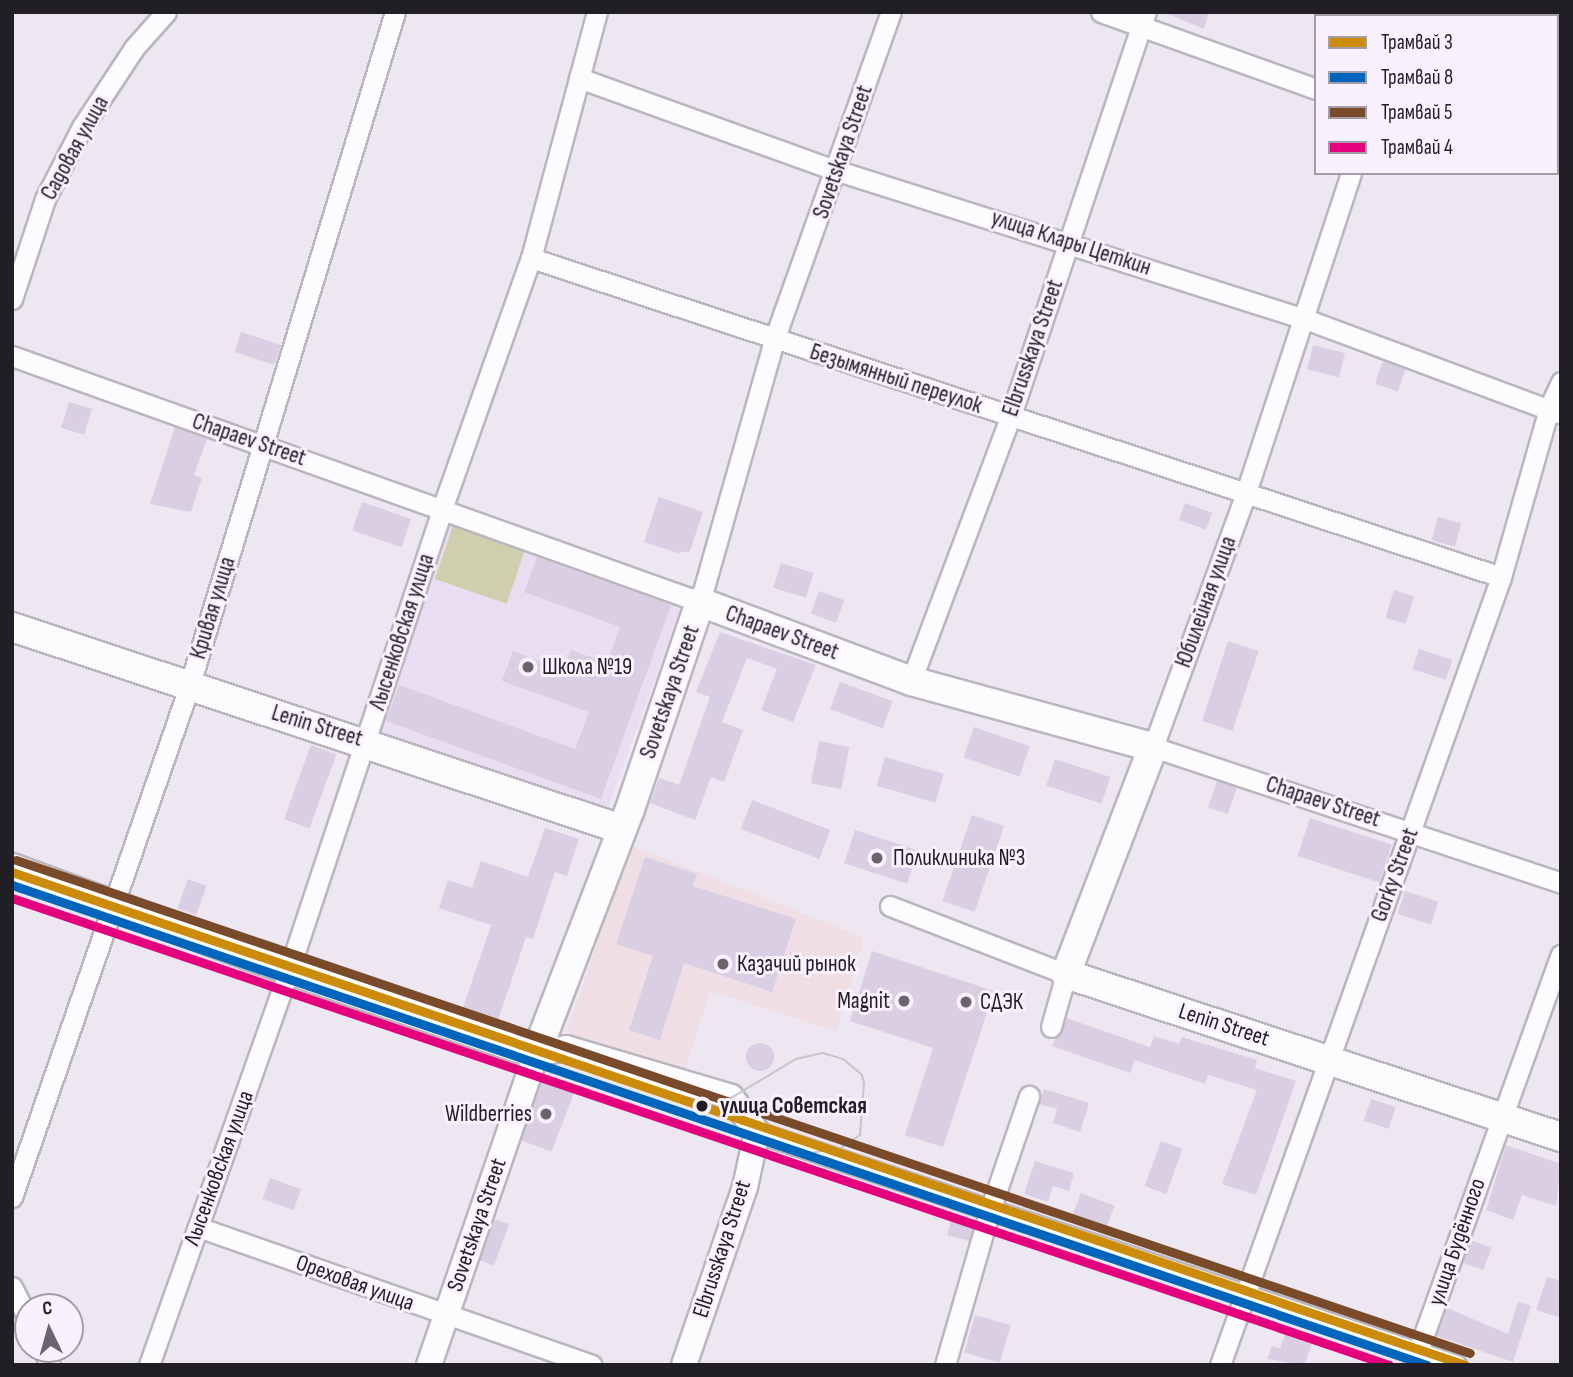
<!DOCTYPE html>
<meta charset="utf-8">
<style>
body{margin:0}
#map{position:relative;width:1573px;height:1377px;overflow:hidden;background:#ede7f2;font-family:"Sofia Sans Condensed",sans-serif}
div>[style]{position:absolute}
.commercial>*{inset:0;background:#efdee4}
.built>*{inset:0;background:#e9ddf1;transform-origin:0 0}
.green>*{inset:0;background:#cfcfae;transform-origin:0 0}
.building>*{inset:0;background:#dacee3;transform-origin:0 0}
.round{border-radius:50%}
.roads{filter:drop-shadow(2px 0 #bab6be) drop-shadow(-2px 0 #bab6be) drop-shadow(0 2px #bab6be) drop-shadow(0 -2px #bab6be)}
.minor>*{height:19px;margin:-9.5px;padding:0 9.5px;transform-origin:9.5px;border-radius:9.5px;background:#fcfbfd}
.tertiary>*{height:24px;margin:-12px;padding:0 12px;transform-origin:12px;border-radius:12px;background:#fcfbfd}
.secondary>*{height:28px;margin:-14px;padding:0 14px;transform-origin:14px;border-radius:14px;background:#fcfbfd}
.tram>*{height:2px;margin:-1px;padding:0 1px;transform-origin:1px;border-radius:1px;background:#c6c5c8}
.tram-1>*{height:9px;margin:-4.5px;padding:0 4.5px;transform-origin:4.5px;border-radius:4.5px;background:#cc8b08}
.tram-2>*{height:9px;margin:-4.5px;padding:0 4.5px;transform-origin:4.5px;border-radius:4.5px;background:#0065bd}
.tram-3>*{height:9px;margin:-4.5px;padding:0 4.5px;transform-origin:4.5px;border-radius:4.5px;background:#7a4b2a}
.tram-4>*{height:9px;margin:-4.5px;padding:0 4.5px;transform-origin:4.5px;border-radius:4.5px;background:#e5007d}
.dots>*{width:19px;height:19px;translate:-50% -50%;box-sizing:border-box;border:4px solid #f9f1fe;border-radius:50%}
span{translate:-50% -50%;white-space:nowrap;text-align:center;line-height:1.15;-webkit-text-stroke:6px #f9f1fe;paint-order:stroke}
.street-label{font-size:23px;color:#221e26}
.poi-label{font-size:23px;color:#221e26}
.left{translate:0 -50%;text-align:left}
.right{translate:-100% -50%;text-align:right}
.stop-label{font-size:23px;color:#221e26;font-weight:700}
.frame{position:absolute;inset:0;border:14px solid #221e26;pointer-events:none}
.legend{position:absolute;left:1314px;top:14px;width:245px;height:161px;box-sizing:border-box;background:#f9f1fe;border:2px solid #a39da8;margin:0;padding:9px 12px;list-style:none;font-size:21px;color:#221e26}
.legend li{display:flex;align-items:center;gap:14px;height:35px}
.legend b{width:35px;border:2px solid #a39da8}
.north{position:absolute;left:14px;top:1293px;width:70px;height:70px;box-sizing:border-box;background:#f9f1fe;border:2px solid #a39da8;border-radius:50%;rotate:355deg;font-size:19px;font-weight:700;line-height:28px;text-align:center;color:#221e26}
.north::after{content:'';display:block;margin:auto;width:24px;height:32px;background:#69646d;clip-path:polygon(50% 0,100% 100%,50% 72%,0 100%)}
</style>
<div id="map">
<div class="commercial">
<i style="clip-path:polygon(630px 845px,864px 938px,836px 1031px,710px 991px,684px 1072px,567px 1033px)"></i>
</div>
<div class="built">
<i style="left:446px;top:512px;width:253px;height:233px;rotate:20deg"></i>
</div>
<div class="green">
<i style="left:453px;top:526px;width:76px;height:56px;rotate:19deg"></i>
</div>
<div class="building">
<i style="clip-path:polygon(1163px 12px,1209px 12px,1204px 29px)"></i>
<i style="left:241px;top:332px;width:42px;height:21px;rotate:18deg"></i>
<i style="left:1313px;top:345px;width:33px;height:25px;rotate:14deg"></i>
<i style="left:1383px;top:361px;width:24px;height:24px;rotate:19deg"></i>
<i style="left:69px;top:402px;width:24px;height:27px;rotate:17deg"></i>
<i style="clip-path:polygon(175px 427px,207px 439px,194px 475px,202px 478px,191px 512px,150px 504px)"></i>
<i style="clip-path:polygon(659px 497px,703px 512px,690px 551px,678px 553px,644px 542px)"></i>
<i style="left:362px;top:502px;width:52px;height:30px;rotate:19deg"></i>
<i style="left:1185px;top:503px;width:29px;height:18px;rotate:20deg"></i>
<i style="left:1438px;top:517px;width:24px;height:24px;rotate:15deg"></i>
<i style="clip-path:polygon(537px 557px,671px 605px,601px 799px,386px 721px,399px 685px,575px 749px,589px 712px,502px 681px,513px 651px,564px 670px,571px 650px,607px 663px,620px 627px,524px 592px)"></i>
<i style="left:781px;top:563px;width:34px;height:26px;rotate:17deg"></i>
<i style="left:1394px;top:590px;width:21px;height:29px;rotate:17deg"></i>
<i style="left:819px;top:591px;width:27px;height:24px;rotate:20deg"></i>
<i style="clip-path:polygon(720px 632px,816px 665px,793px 722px,761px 710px,777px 669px,747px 658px,722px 722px,743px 730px,724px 782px,711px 777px,695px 820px,650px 803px,659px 778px,679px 785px,710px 697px,696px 692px)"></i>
<i style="left:1228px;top:641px;width:32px;height:84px;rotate:18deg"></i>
<i style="left:1419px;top:649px;width:35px;height:21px;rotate:18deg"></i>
<i style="left:840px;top:682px;width:56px;height:29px;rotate:20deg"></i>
<i style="left:974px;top:727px;width:59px;height:32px;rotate:19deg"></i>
<i style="left:819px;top:741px;width:31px;height:43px;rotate:11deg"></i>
<i style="left:311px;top:745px;width:27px;height:79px;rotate:20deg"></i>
<i style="left:885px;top:757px;width:61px;height:30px;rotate:16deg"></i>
<i style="left:1055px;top:759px;width:58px;height:28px;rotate:18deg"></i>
<i style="left:1217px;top:781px;width:21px;height:28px;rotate:19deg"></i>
<i style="left:752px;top:800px;width:84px;height:31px;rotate:21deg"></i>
<i style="left:972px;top:815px;width:34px;height:91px;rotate:19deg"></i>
<i style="left:1310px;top:818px;width:86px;height:40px;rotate:18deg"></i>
<i style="clip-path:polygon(545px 828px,579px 839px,567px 876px,555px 872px,533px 939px,526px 937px,497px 1023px,462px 1011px,491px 925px,439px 908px,448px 880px,472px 888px,481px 861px,528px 877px)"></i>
<i style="left:855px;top:830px;width:66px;height:35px;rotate:18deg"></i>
<i style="clip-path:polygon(645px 857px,697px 874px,693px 886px,796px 919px,772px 992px,684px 963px,660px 1040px,629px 1030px,653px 956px,616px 944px)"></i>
<i style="left:188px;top:879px;width:20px;height:31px;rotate:20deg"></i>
<i style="left:1405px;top:891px;width:35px;height:24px;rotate:18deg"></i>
<i style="clip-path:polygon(872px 951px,994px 991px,943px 1147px,905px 1135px,933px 1048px,850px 1021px)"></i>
<i style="clip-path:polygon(1066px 1018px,1150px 1047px,1154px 1036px,1179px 1044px,1182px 1037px,1257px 1060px,1255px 1068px,1296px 1081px,1256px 1195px,1222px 1184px,1257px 1090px,1208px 1075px,1205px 1084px,1135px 1060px,1130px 1073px,1052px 1046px)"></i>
<i class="round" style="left:746px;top:1043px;width:28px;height:28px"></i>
<i style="left:543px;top:1079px;width:34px;height:65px;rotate:21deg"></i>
<i style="clip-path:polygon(1044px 1089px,1089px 1103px,1080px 1132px,1053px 1123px,1057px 1109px,1039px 1104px)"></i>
<i style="left:1371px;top:1099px;width:26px;height:23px;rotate:18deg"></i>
<i style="left:1161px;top:1141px;width:23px;height:48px;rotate:20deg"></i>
<i style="clip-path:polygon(1506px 1145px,1561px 1164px,1556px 1206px,1522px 1195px,1513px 1220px,1486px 1210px)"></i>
<i style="clip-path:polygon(1035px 1161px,1074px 1173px,1069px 1191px,1053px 1186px,1048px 1202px,1024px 1194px)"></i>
<i style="left:270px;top:1178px;width:33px;height:22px;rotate:20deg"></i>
<i style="left:1081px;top:1193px;width:36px;height:23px;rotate:21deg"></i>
<i style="left:952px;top:1215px;width:23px;height:21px;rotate:13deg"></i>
<i style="left:495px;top:1219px;width:15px;height:44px;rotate:20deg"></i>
<i style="left:1471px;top:1240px;width:22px;height:24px;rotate:21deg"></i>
<i style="clip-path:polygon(1547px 1277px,1561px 1281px,1561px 1318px,1536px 1310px)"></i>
<i style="clip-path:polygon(1518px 1302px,1531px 1306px,1513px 1362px,1437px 1336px,1447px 1308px,1508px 1334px)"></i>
<i style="left:975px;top:1315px;width:37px;height:39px;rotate:16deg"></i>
<i style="clip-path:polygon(1285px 1335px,1312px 1345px,1304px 1365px,1267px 1359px,1272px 1346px,1280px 1349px)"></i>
</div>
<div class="roads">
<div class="minor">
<i style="left:1101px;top:12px;width:228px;rotate:19.7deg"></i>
<i style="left:579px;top:78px;width:275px;rotate:19.8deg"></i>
<i style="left:838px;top:171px;width:490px;rotate:17.6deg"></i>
<i style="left:1305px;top:319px;width:270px;rotate:20.4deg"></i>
<i style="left:1557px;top:101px;width:4px"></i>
<i style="left:1351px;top:173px;width:337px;rotate:108.2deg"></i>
<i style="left:1246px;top:493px;width:270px;rotate:110.1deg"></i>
<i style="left:1153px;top:747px;width:430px;rotate:18.4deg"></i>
<i style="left:531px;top:258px;width:1021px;rotate:18.2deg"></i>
<i style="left:12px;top:299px;width:105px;rotate:-71.7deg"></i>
<i style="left:45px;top:199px;width:81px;rotate:-62.8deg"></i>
<i style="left:82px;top:127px;width:95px;rotate:-56.6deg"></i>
<i style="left:134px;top:48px;width:48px;rotate:-48.4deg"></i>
<i style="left:12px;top:356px;width:731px;rotate:19.67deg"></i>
<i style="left:700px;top:602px;width:272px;rotate:-74.2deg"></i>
<i style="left:774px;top:340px;width:348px;rotate:-70.4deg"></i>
<i style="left:911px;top:681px;width:284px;rotate:-69.4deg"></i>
<i style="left:1011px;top:415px;width:425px;rotate:-71.5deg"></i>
<i style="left:890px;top:906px;width:189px;rotate:21.1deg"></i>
<i style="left:1066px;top:974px;width:55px;rotate:105.8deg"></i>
<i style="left:757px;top:1132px;width:737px;rotate:18.43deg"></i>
<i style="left:12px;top:1197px;width:540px;rotate:-70.86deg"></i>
<i style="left:189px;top:687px;width:706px;rotate:-73.03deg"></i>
<i style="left:198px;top:1227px;width:417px;rotate:19.3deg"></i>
<i style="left:12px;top:1287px;width:36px;rotate:63deg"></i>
<i style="left:43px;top:1349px;width:17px;rotate:66deg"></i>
<i style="left:149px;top:1365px;width:419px;rotate:-70.5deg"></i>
<i style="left:289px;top:970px;width:489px;rotate:-71.6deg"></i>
<i style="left:443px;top:506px;width:263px;rotate:-70.5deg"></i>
<i style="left:531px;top:258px;width:255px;rotate:-75deg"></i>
<i style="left:945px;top:1365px;width:155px;rotate:-73.9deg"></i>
<i style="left:988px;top:1216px;width:127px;rotate:-71.1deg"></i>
<i style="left:1220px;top:1365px;width:837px;rotate:-70.37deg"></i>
<i style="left:1501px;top:577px;width:176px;rotate:-74.1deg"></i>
<i style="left:1549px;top:408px;width:29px;rotate:-65deg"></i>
<i style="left:1413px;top:1365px;width:436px;rotate:-70.2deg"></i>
</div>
<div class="tertiary">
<i style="left:429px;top:1365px;width:329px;rotate:-71deg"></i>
<i style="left:536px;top:1054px;width:31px;rotate:-11deg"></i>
<i style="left:566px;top:1048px;width:172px;rotate:16.5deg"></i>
<i style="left:731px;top:1097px;width:44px;rotate:53.4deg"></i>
<i style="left:757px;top:1132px;width:56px;rotate:102.3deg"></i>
<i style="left:745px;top:1187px;width:188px;rotate:108.9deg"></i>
</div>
<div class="secondary">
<i style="left:12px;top:627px;width:642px;rotate:18.35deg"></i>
<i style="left:12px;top:868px;width:295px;rotate:20.2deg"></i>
<i style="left:289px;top:970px;width:261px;rotate:18.8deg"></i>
<i style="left:536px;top:1054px;width:262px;rotate:-69deg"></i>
<i style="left:630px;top:809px;width:219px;rotate:-71.3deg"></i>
<i style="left:700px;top:602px;width:225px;rotate:20.5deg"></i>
<i style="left:911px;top:681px;width:251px;rotate:15.3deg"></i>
<i style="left:1153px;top:747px;width:243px;rotate:111deg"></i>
<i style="left:1066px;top:974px;width:521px;rotate:18.23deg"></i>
</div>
</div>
<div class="tram">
<i style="left:711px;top:1110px;width:99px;rotate:-31deg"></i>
<i style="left:796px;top:1059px;width:28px;rotate:-13deg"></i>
<i style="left:823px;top:1053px;width:21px;rotate:17deg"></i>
<i style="left:843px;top:1059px;width:25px;rotate:40deg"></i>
<i style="left:862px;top:1075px;width:9px;rotate:77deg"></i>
<i style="left:864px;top:1084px;width:51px;rotate:94.5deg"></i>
<i style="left:860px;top:1135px;width:23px;rotate:146deg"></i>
<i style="left:841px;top:1148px;width:33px;rotate:171deg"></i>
</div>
<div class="tram-1">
<i style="left:12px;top:872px;width:1534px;rotate:18.74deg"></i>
</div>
<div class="tram-2">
<i style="left:12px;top:885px;width:1494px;rotate:18.74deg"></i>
</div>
<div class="tram-3">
<i style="left:16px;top:860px;width:1535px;rotate:18.73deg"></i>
</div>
<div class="tram-4">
<i style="left:12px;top:898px;width:1454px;rotate:18.73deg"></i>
</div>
<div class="dots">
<i style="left:528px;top:667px;background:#69646d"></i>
<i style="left:877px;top:858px;background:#69646d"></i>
<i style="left:723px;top:964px;background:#69646d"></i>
<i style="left:904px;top:1001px;background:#69646d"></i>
<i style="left:966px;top:1002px;background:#69646d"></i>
<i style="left:702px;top:1106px;background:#221e26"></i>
<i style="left:546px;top:1114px;background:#69646d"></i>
</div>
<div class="street-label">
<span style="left:75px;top:148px;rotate:-61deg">Садовая улица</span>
<span style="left:843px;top:152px;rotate:-71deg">Sovetskaya Street</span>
<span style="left:1071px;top:243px;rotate:18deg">улица Клары Цеткин</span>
<span style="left:1033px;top:348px;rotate:-71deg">Elbrusskaya Street</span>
<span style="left:896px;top:379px;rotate:18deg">Безымянный переулок</span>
<span style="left:249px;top:440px;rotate:19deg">Chapaev Street</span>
<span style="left:1206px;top:602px;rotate:-70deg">Юбилейная улица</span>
<span style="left:213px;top:608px;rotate:-73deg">Кривая улица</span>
<span style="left:402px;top:632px;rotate:-72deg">Лысенковская улица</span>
<span style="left:782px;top:633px;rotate:20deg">Chapaev Street</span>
<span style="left:670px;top:692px;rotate:-71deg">Sovetskaya Street</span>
<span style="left:317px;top:726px;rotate:17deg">Lenin Street</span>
<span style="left:1323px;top:802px;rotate:18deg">Chapaev Street</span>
<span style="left:1395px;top:875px;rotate:-70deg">Gorky Street</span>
<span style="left:1224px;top:1025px;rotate:18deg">Lenin Street</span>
<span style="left:219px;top:1168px;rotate:-70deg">Лысенковская улица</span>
<span style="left:477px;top:1225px;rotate:-71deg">Sovetskaya Street</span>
<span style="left:1457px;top:1242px;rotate:-71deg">улица Будённого</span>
<span style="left:722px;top:1249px;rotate:-72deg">Elbrusskaya Street</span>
<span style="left:355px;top:1283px;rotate:20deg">Ореховая улица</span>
</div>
<div class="poi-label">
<span class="left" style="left:542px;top:667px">Школа №19</span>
<span class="left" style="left:893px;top:858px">Поликлиника №3</span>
<span class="left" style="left:737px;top:964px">Казачий рынок</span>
<span class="right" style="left:890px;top:1001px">Magnit</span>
<span class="left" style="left:980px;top:1002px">СДЭК</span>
<span class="right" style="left:532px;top:1114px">Wildberries</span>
</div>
<div class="stop-label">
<span class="left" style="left:720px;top:1106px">улица Советская</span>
</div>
<div class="frame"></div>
<ul class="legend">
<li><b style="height:9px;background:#cc8b08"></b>Трамвай 3</li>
<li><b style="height:9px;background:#0065bd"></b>Трамвай 8</li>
<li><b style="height:9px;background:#7a4b2a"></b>Трамвай 5</li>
<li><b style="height:9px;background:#e5007d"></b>Трамвай 4</li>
</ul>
<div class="north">С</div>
</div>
